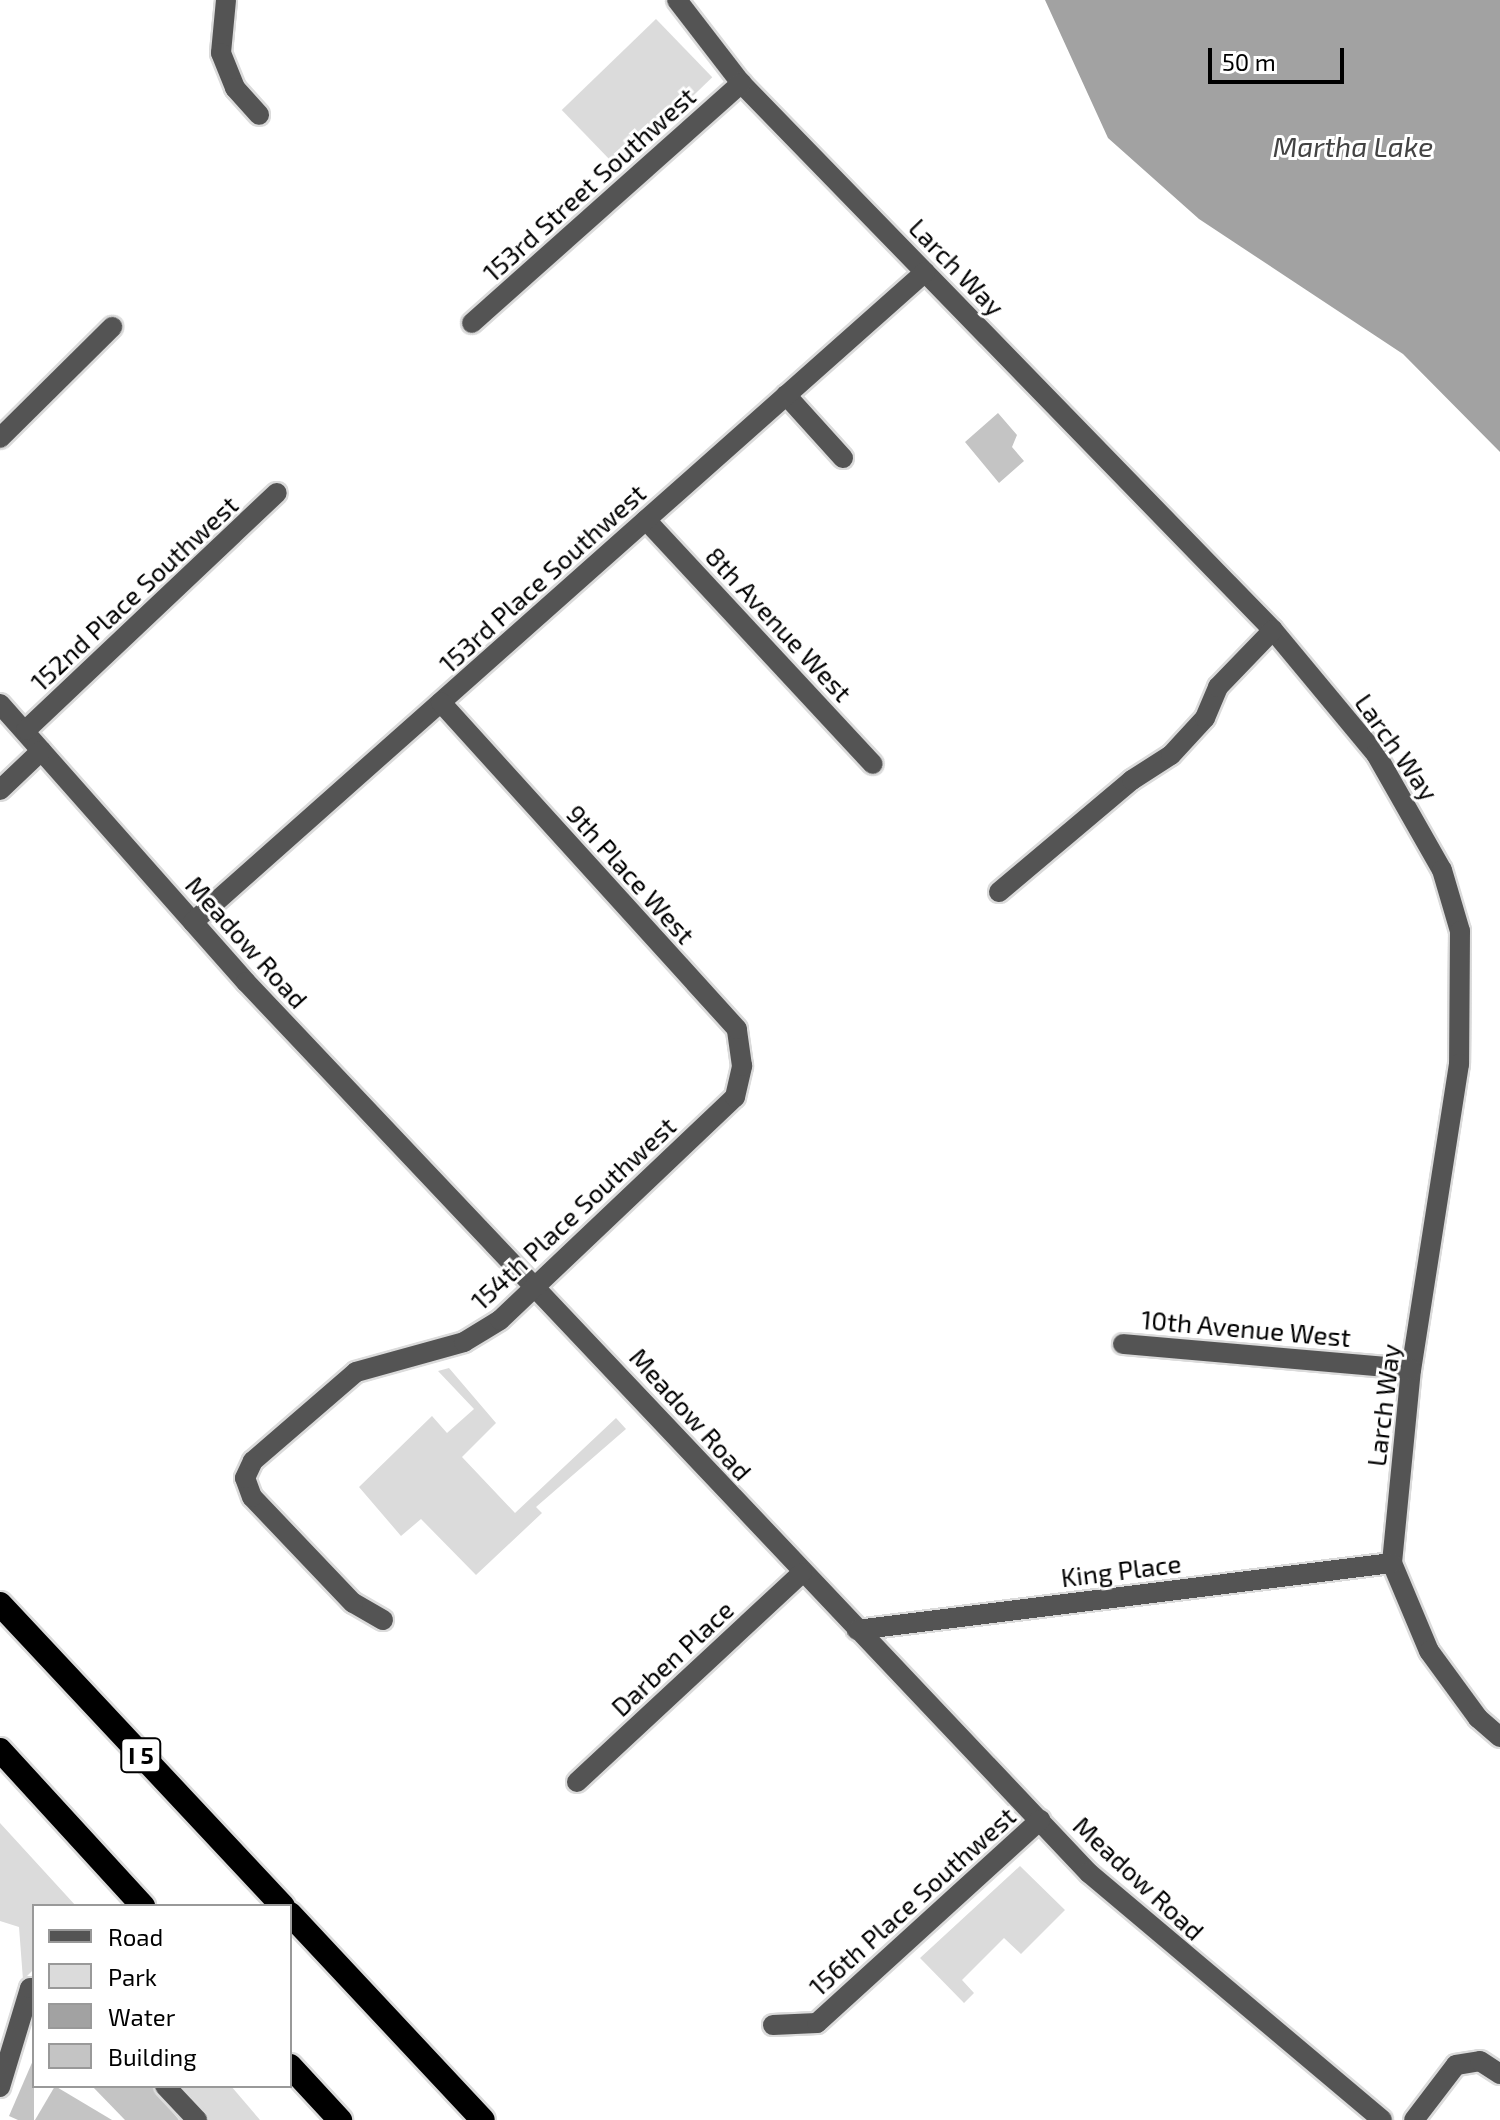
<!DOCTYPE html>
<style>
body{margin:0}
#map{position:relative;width:1500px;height:2120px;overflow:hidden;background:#fff;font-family:"Exo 2",sans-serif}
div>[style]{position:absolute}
.green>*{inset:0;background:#dbdbdb;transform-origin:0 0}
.water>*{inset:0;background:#a2a2a2}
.building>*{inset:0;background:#c4c4c4}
.roads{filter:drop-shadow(2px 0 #dbdbdb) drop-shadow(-2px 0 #dbdbdb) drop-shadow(0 2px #dbdbdb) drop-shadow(0 -2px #dbdbdb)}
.minor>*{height:20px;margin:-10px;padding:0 10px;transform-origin:10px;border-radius:10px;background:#545454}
.highway>*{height:24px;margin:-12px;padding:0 12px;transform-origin:12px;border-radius:12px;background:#000}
span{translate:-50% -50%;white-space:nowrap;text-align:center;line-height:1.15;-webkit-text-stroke:6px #fff;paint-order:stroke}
.shield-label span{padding:2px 6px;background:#fff;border:2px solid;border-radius:6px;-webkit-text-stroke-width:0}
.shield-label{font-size:24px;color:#000;font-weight:700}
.street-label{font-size:26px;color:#000}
.water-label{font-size:28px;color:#434343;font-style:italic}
.legend{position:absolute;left:32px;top:1904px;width:260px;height:184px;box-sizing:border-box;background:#fff;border:2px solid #999;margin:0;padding:10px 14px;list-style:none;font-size:24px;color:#000}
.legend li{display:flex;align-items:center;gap:16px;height:40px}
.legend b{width:40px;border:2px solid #999}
.scale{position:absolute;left:1208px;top:48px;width:136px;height:36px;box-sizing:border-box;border:4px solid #000;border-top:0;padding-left:10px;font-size:24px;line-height:28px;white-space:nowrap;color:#000;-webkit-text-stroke:6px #fff;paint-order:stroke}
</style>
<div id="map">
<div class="green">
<i style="left:656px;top:19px;width:81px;height:131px;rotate:46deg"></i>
<i style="clip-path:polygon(449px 1368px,496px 1423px,462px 1457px,515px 1513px,616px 1418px,626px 1429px,536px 1507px,542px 1513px,476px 1575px,421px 1519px,401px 1536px,359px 1487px,432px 1416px,447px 1433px,474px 1409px,438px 1371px)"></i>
<i style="clip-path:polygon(0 1823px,76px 1906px,34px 1906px,34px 1969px,23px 1980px,19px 1927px,0 1921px)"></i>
<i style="clip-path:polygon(1020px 1866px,1065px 1910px,1021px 1954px,1004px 1938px,962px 1980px,974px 1993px,964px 2003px,920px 1958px)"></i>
<i style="clip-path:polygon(178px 2086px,231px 2086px,260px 2120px,209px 2120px)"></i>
</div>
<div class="water">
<i style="clip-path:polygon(1045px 0,1500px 0,1500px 452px,1403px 354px,1199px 219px,1108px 138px)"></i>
</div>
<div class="building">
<i style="clip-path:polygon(998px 413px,1017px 435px,1012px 447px,1024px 461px,999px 483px,965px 442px)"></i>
<i style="clip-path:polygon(34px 2058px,34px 2120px,18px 2120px,9px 2116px)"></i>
<i style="clip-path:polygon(55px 2086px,112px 2120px,35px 2120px)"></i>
<i style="clip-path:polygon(92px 2086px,152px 2086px,179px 2120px,125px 2120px)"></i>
</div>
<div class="roads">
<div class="minor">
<i style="left:226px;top:0;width:53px;rotate:95.4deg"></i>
<i style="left:221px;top:53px;width:38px;rotate:68deg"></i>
<i style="left:235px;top:88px;width:36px;rotate:48deg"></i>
<i style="left:677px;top:0;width:105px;rotate:52.4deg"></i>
<i style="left:741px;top:83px;width:763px;rotate:45.8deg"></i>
<i style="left:1273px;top:630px;width:161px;rotate:50.3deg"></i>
<i style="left:1376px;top:754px;width:133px;rotate:60.4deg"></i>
<i style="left:1442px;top:870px;width:64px;rotate:73.6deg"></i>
<i style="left:1460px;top:931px;width:133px;rotate:90.4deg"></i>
<i style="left:1459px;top:1064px;width:309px;rotate:98.9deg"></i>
<i style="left:1411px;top:1369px;width:195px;rotate:95.6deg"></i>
<i style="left:1392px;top:1563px;width:95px;rotate:67.2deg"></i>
<i style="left:1429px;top:1651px;width:83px;rotate:53.8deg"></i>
<i style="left:1478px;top:1718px;width:29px;rotate:41deg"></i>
<i style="left:472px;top:323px;width:361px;rotate:-41.7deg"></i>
<i style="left:786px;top:395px;width:85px;rotate:47.9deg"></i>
<i style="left:0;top:438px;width:158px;rotate:-44.7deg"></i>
<i style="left:646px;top:520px;width:333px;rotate:47.1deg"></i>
<i style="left:0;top:704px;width:371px;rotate:48.5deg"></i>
<i style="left:246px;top:982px;width:1227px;rotate:46.59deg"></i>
<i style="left:1089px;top:1873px;width:383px;rotate:40.1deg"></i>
<i style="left:26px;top:730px;width:345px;rotate:-43.4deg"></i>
<i style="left:0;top:790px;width:57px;rotate:-43.6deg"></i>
<i style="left:999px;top:892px;width:174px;rotate:-40.1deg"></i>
<i style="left:1132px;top:780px;width:46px;rotate:-32.7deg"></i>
<i style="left:1171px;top:755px;width:50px;rotate:-47.4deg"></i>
<i style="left:1205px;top:718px;width:34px;rotate:-67deg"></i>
<i style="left:1218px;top:687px;width:79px;rotate:-46deg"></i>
<i style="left:193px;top:922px;width:979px;rotate:-41.6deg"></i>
<i style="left:1123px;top:1344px;width:289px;rotate:5deg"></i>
<i style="left:383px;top:1620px;width:34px;rotate:-150deg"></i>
<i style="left:353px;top:1603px;width:146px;rotate:-133.6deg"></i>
<i style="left:252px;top:1497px;width:20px;rotate:-110deg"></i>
<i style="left:245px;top:1478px;width:19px;rotate:-65deg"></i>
<i style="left:253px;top:1461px;width:136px;rotate:-40.8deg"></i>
<i style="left:356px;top:1372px;width:112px;rotate:-15.5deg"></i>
<i style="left:464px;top:1342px;width:42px;rotate:-31.4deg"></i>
<i style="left:500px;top:1320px;width:324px;rotate:-43.5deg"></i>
<i style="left:735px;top:1097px;width:32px;rotate:-77deg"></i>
<i style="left:742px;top:1066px;width:37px;rotate:-98deg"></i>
<i style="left:737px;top:1029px;width:441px;rotate:-132.2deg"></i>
<i style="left:857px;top:1630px;width:539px;rotate:-7.14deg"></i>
<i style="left:577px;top:1782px;width:307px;rotate:-42.9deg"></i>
<i style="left:773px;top:2025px;width:44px;rotate:-2.6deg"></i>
<i style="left:817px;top:2023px;width:302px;rotate:-42.3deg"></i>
<i style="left:165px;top:2086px;width:47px;rotate:46.7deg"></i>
<i style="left:0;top:2087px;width:103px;rotate:-73.1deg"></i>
<i style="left:30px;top:1988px;width:4px"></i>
<i style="left:1414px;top:2120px;width:69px;rotate:-52.6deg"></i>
<i style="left:1456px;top:2065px;width:24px;rotate:-9deg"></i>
<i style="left:1480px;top:2061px;width:24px;rotate:33deg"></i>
</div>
<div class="highway">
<i style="left:0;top:1604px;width:414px;rotate:46.9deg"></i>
<i style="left:0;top:1750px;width:212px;rotate:47.5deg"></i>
<i style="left:290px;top:1914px;width:282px;rotate:46.9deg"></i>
<i style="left:290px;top:2066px;width:74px;rotate:47.2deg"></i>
</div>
</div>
<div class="shield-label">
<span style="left:141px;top:1755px">I 5</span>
</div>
<div class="street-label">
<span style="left:589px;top:184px;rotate:-42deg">153rd Street Southwest</span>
<span style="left:957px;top:267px;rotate:46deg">Larch Way</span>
<span style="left:542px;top:578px;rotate:-42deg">153rd Place Southwest</span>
<span style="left:134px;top:593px;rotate:-43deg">152nd Place Southwest</span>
<span style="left:779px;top:624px;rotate:47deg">8th Avenue West</span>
<span style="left:1397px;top:747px;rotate:55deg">Larch Way</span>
<span style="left:631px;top:874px;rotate:48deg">9th Place West</span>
<span style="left:247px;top:942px;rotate:48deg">Meadow Road</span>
<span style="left:573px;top:1213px;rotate:-43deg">154th Place Southwest</span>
<span style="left:1246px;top:1328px;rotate:5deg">10th Avenue West</span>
<span style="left:1383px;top:1405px;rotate:-83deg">Larch Way</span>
<span style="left:691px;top:1414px;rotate:48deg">Meadow Road</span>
<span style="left:1121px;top:1570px;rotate:-7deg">King Place</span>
<span style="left:672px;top:1658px;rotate:-43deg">Darben Place</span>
<span style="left:1139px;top:1878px;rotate:43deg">Meadow Road</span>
<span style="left:912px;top:1901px;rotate:-42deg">156th Place Southwest</span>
</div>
<div class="water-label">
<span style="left:1353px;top:146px">Martha Lake</span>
</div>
<ul class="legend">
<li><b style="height:10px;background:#545454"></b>Road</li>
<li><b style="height:22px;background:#dbdbdb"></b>Park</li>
<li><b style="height:22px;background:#a2a2a2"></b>Water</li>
<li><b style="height:22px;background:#c4c4c4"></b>Building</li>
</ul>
<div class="scale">50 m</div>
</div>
